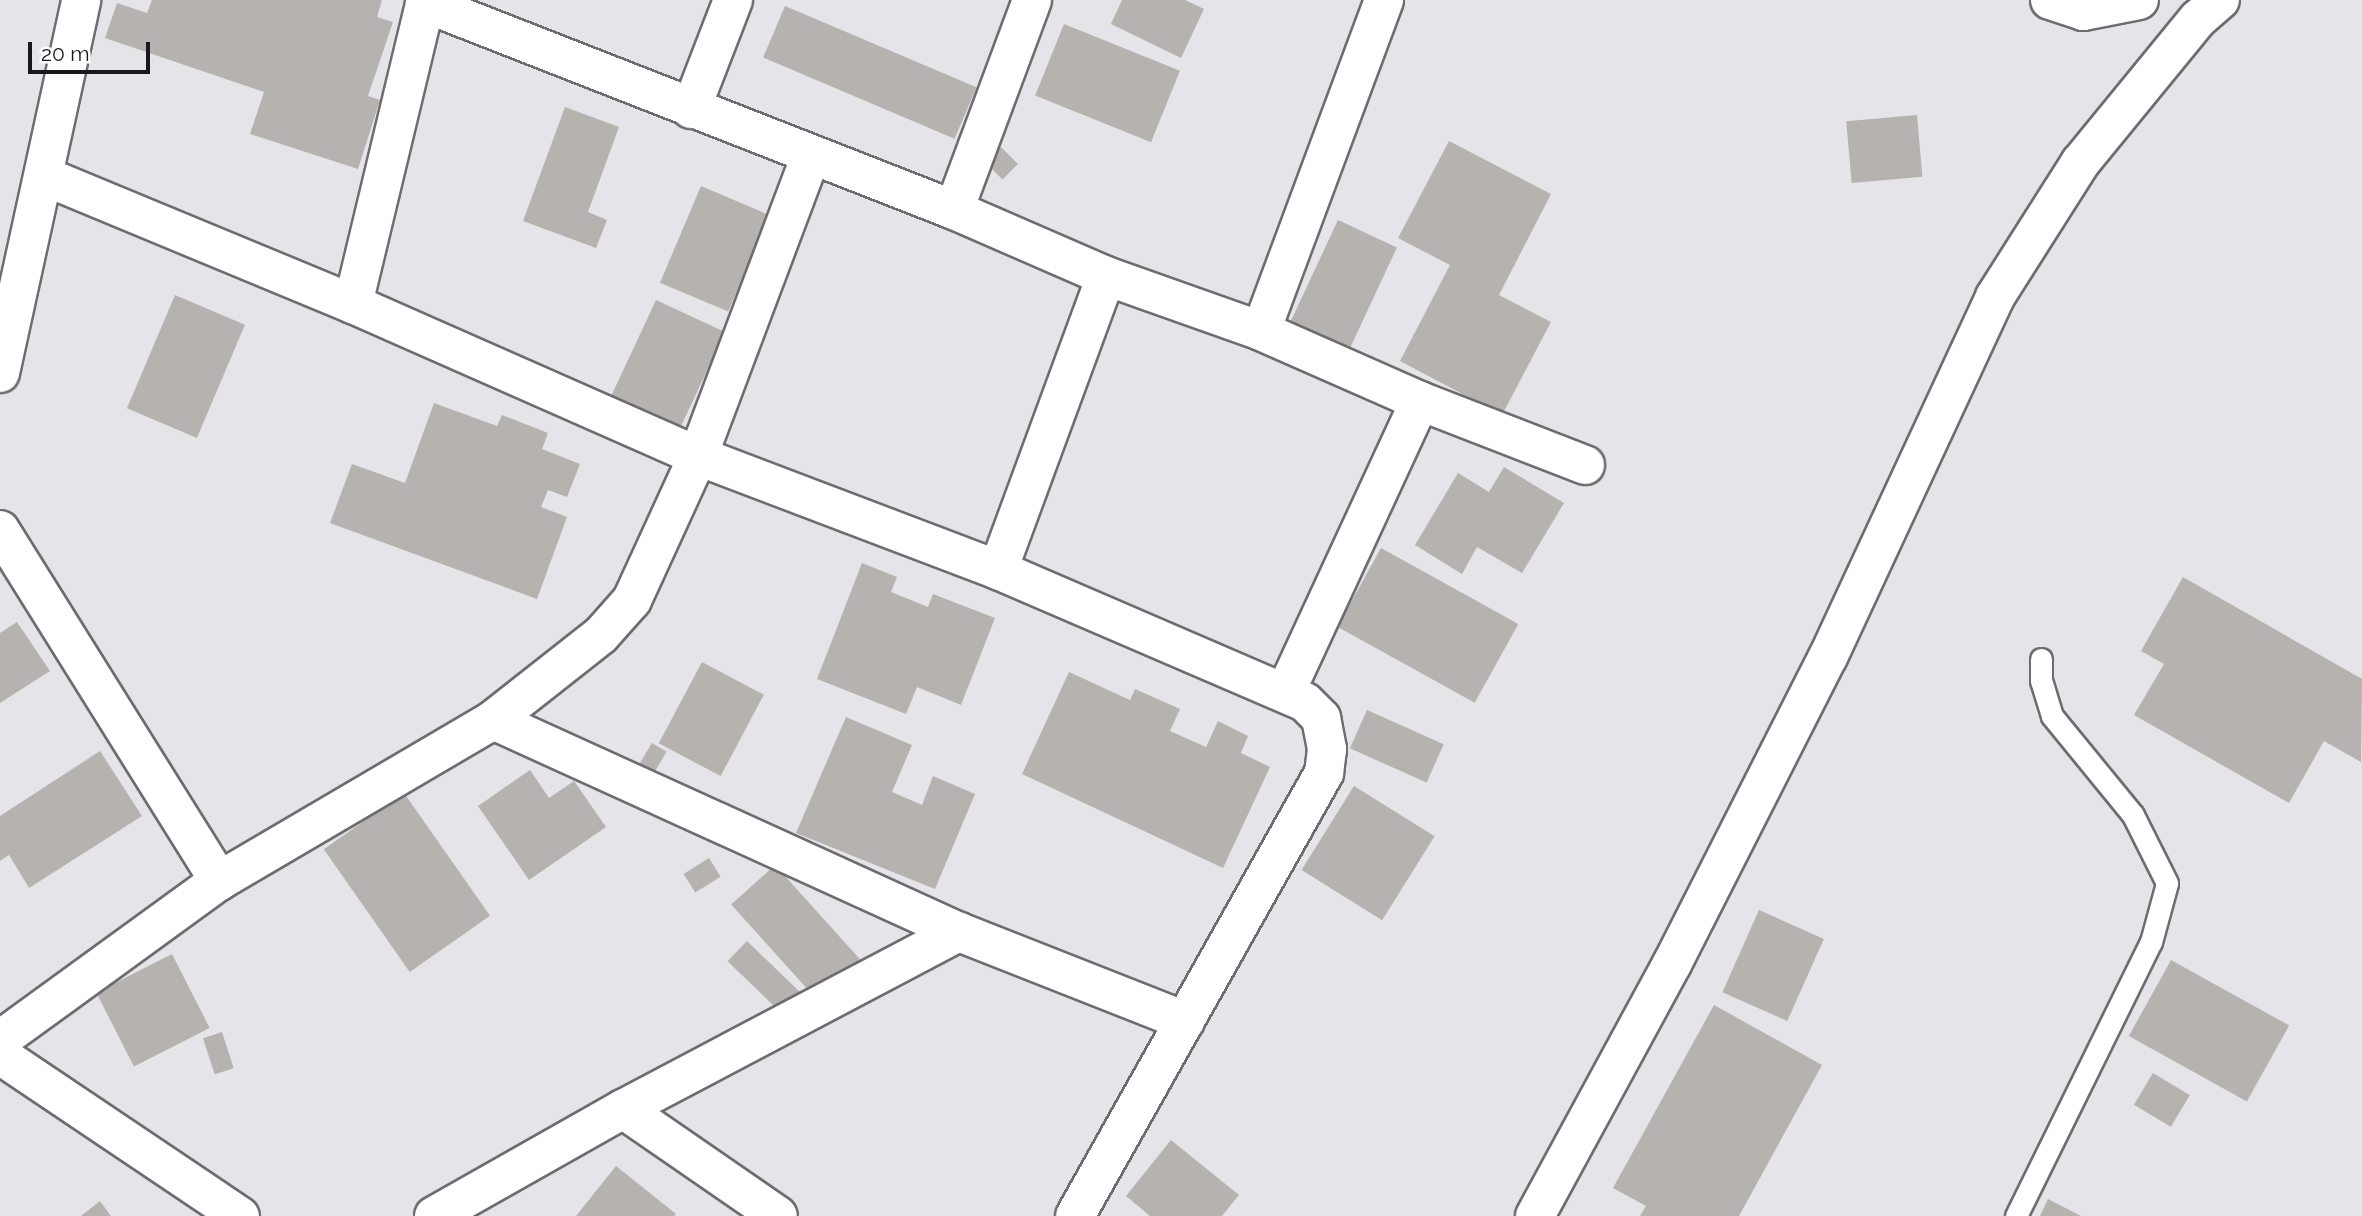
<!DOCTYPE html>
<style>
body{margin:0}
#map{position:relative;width:2362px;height:1216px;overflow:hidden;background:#e5e4e9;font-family:Raleway,sans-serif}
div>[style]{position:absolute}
.building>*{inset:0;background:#b5b2af;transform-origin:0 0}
.roads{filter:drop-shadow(2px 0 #6d6c70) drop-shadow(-2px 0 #6d6c70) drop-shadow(0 2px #6d6c70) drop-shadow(0 -2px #6d6c70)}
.lane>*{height:21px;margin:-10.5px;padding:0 10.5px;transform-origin:10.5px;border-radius:10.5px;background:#fff}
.street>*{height:38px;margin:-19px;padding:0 19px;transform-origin:19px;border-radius:19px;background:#fff}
span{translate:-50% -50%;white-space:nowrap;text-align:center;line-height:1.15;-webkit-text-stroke:5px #fff;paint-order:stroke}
.scale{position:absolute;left:28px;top:42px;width:122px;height:32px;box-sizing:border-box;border:4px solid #18181a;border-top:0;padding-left:9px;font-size:21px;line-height:24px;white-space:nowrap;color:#18181a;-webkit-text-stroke:5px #fff;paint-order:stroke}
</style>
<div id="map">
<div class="building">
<i style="clip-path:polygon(152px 0,382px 0,377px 17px,393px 22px,368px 96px,380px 100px,358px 169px,250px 134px,264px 92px,105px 38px,117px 3px,147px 13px)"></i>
<i style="clip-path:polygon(1122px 0,1185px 0,1204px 9px,1181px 58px,1111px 24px)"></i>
<i style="left:785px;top:6px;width:208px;height:56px;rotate:23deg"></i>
<i style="left:1064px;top:24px;width:125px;height:77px;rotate:22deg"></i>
<i style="clip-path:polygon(565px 107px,619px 127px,588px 212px,607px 220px,596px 248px,523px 221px)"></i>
<i style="left:1917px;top:115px;width:62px;height:71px;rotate:85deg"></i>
<i style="clip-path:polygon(1449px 141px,1551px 194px,1499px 295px,1551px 322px,1502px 415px,1400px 361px,1450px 265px,1398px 238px)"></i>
<i style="left:1001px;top:147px;width:24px;height:22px;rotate:45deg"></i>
<i style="left:701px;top:186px;width:74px;height:105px;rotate:23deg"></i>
<i style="left:1338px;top:220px;width:65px;height:117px;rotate:25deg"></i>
<i style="left:175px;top:295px;width:76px;height:123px;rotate:23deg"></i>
<i style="left:656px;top:300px;width:76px;height:109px;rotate:25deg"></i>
<i style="clip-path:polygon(434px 403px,497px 426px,502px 415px,548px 433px,542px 449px,580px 464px,567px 497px,548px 490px,541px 507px,567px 517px,537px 599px,330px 523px,352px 464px,405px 483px)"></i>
<i style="clip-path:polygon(1504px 467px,1564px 503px,1522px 573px,1477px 547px,1462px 574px,1415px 545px,1458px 473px,1489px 492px)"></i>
<i style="left:1381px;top:548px;width:157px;height:90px;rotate:29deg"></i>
<i style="clip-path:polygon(862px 563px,897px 577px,891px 592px,928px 607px,933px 594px,995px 618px,961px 705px,917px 687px,906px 714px,817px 679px)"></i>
<i style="clip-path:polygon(2183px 577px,2362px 679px,2361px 762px,2324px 741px,2289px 803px,2134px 715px,2164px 664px,2141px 651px)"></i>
<i style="clip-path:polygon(17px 622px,50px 671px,0 703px,0 633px)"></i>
<i style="left:702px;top:662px;width:70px;height:92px;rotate:28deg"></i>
<i style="clip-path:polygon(1069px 672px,1130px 700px,1135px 689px,1180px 709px,1170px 731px,1206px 747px,1218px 721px,1248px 736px,1241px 753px,1270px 767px,1223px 868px,1022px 774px)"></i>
<i style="left:1367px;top:710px;width:84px;height:42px;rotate:24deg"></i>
<i style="clip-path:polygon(846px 717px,912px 745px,892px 792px,922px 805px,933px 776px,975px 794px,935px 889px,796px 833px)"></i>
<i style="left:652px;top:743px;width:17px;height:29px;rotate:31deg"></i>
<i style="clip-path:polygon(100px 751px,142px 816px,29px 888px,9px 855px,0 861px,0 816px)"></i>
<i style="clip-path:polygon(530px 770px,549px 798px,574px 781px,606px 827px,529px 880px,478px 806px)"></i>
<i style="left:1354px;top:786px;width:95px;height:99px;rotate:32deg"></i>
<i style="left:404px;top:793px;width:150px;height:98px;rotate:55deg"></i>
<i style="left:709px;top:858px;width:22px;height:30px;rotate:58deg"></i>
<i style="left:775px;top:865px;width:128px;height:59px;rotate:48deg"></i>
<i style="left:1759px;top:910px;width:71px;height:90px;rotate:24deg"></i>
<i style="left:747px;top:941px;width:75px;height:28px;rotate:44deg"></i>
<i style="left:172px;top:954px;width:83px;height:85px;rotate:63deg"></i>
<i style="left:2171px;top:960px;width:135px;height:87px;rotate:29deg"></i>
<i style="clip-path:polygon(1714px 1005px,1822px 1065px,1739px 1216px,1640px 1216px,1646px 1206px,1613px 1188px)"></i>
<i style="left:222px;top:1032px;width:38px;height:20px;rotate:72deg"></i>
<i style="left:2153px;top:1073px;width:43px;height:37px;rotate:31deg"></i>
<i style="clip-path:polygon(1171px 1140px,1239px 1195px,1222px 1216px,1150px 1216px,1126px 1196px)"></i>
<i style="clip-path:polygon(616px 1166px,676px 1214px,674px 1216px,576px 1216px)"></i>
<i style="clip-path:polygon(2048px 1199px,2081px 1216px,2040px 1216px)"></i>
<i style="clip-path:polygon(100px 1201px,111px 1216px,81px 1216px)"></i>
</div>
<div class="roads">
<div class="lane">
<i style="left:2016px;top:1216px;width:305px;rotate:-63.8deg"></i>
<i style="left:2151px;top:942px;width:61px;rotate:-74.8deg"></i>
<i style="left:2167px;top:883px;width:76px;rotate:-116.6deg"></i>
<i style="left:2133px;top:815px;width:128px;rotate:-129.3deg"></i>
<i style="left:2052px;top:716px;width:37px;rotate:-107deg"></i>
<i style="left:2041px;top:681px;width:22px;rotate:-90deg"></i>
</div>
<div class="street">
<i style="left:2050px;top:0;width:35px;rotate:18deg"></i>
<i style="left:2083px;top:11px;width:12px;rotate:-70deg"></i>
<i style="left:2083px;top:11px;width:57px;rotate:-11.1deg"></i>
<i style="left:691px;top:109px;width:117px;rotate:-68.9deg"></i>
<i style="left:44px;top:176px;width:334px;rotate:22.5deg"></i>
<i style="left:353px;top:304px;width:377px;rotate:23.8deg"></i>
<i style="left:698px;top:456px;width:321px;rotate:20.8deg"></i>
<i style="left:998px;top:570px;width:334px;rotate:23.3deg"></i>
<i style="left:1305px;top:702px;width:23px;rotate:45deg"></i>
<i style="left:1321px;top:718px;width:32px;rotate:79deg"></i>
<i style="left:1327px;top:749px;width:24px;rotate:97deg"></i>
<i style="left:1324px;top:773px;width:508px;rotate:119.34deg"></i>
<i style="left:954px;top:210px;width:224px;rotate:-69.6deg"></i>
<i style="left:353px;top:304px;width:309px;rotate:-76.5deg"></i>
<i style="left:425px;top:3px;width:568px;rotate:21.37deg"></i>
<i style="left:954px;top:210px;width:166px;rotate:23.5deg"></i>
<i style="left:1106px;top:276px;width:164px;rotate:19.5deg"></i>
<i style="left:1261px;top:331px;width:174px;rotate:23.8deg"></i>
<i style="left:1420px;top:401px;width:319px;rotate:114.8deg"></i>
<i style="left:1261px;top:331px;width:353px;rotate:-69.6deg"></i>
<i style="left:0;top:373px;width:382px;rotate:-77.7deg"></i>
<i style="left:1420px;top:401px;width:177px;rotate:21.2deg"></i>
<i style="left:0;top:530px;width:414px;rotate:58deg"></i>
<i style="left:998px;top:570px;width:313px;rotate:-69.8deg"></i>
<i style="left:959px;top:932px;width:243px;rotate:21.5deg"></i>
<i style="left:0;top:1040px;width:271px;rotate:-36deg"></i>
<i style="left:219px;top:881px;width:318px;rotate:-30.4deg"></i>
<i style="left:493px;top:720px;width:137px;rotate:-38.2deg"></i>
<i style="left:601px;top:635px;width:47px;rotate:-48.5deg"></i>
<i style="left:632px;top:600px;width:158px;rotate:-65.4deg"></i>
<i style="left:698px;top:456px;width:321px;rotate:-69.4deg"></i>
<i style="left:0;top:1055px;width:289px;rotate:33.9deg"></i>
<i style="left:623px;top:1109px;width:188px;rotate:34.6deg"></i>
<i style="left:434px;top:1216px;width:217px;rotate:-29.5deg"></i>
<i style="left:623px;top:1109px;width:380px;rotate:-27.8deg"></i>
<i style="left:959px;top:932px;width:512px;rotate:-155.54deg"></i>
<i style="left:1535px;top:1216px;width:287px;rotate:-61.5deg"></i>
<i style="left:1672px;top:964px;width:344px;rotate:-63.1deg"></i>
<i style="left:1828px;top:657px;width:397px;rotate:-65.1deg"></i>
<i style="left:1995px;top:297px;width:159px;rotate:-57.6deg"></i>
<i style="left:2080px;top:163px;width:186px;rotate:-50.7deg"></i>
<i style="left:2198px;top:19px;width:29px;rotate:-41deg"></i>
</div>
</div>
<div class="scale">20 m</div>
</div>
